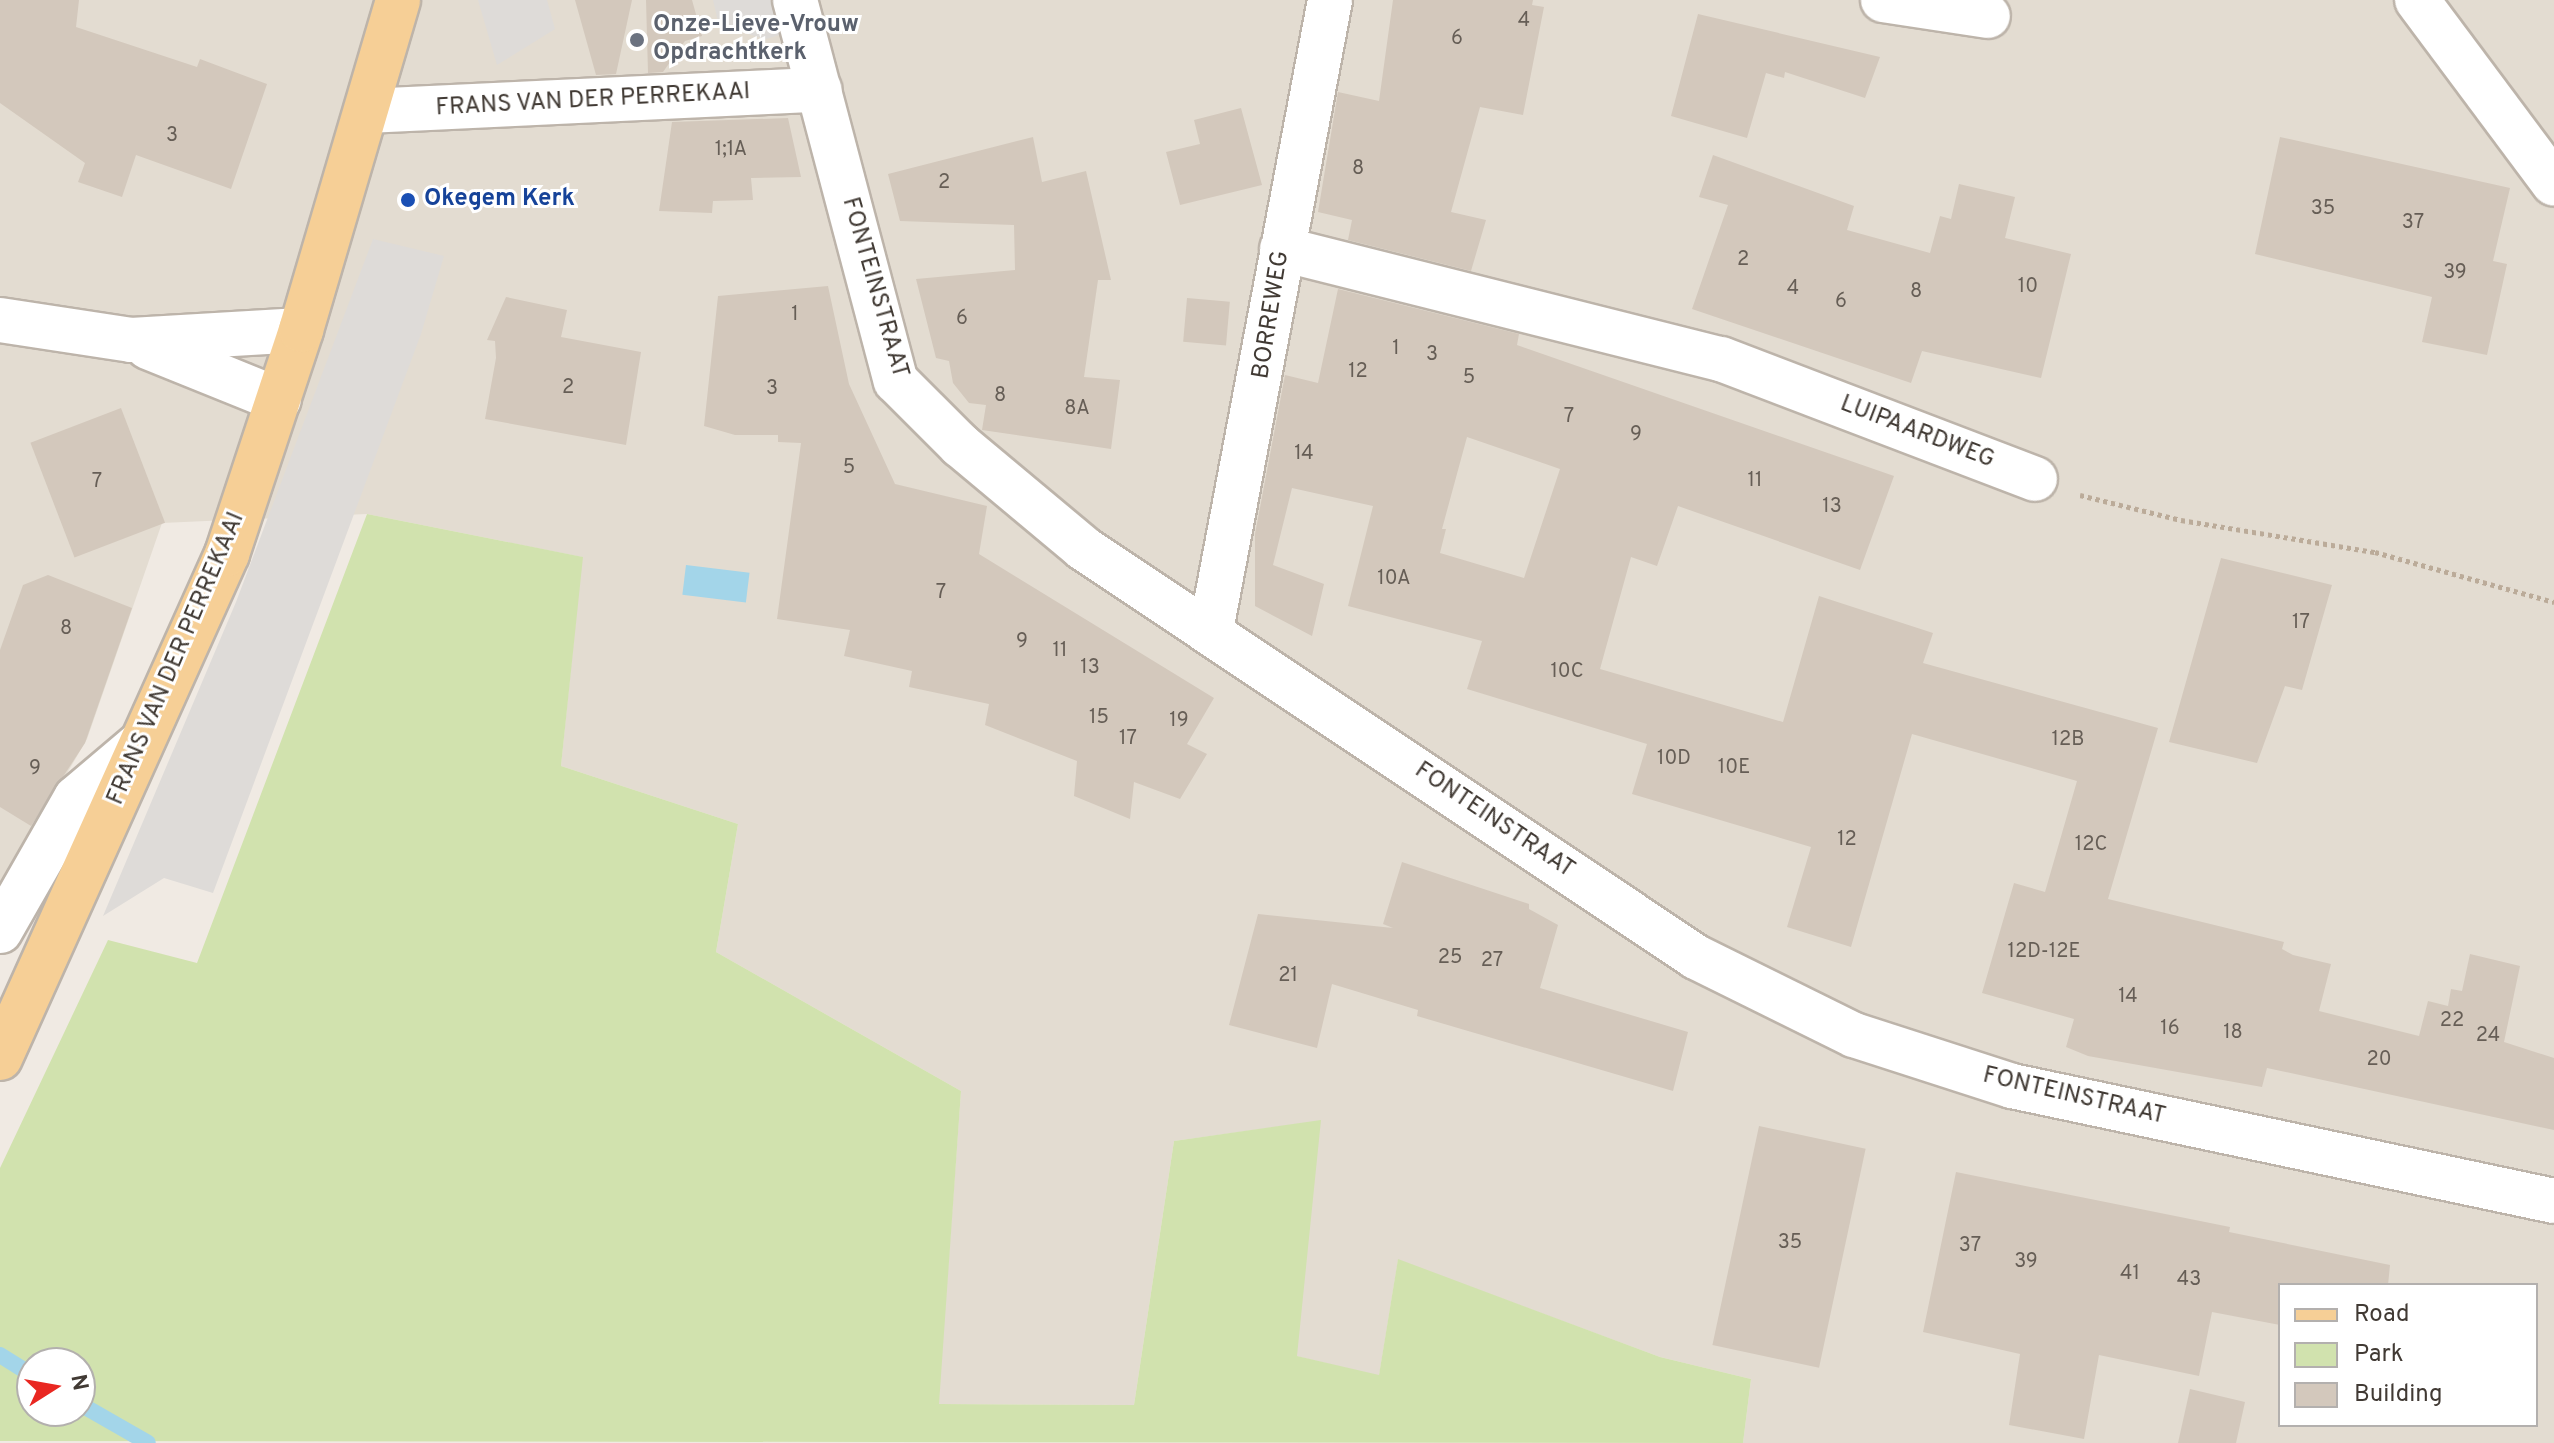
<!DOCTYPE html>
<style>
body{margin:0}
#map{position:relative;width:2554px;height:1443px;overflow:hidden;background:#f0eae3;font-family:Overpass,sans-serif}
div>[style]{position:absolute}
.residential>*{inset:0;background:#e3dcd1}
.green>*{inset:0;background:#d1e2ae}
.parking>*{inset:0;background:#dedbd8}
.water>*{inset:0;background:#a3d5e9;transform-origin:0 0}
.stream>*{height:16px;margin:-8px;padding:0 8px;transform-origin:8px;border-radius:8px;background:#a3d5e9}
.building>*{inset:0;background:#d3c8bc;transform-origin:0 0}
.path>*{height:5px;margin-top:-2.5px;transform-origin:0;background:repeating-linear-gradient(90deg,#bbab99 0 4px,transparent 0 8px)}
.roads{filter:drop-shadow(2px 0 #bdb4aa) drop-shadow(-2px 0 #bdb4aa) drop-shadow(0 2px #bdb4aa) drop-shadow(0 -2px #bdb4aa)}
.minor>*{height:44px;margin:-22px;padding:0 22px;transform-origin:22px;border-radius:22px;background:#fff}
.major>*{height:44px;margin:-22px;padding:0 22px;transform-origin:22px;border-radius:22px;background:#f6cf96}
.dots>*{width:22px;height:22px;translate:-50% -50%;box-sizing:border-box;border:4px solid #fff;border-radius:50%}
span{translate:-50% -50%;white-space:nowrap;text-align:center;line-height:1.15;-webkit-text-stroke:6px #fff;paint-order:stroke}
.number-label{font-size:20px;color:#665e56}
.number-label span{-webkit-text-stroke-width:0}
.worship-label{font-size:24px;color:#5b616d;font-weight:700}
.left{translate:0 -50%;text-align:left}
.street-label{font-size:24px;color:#413a34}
.transit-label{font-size:24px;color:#164399;font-weight:700}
.legend{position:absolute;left:2278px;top:1283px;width:260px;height:144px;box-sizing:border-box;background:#fff;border:2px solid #b3b0ae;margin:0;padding:10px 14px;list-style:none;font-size:24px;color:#413a34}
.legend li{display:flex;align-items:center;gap:16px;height:40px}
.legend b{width:40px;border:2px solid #b3b0ae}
.north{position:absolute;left:16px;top:1347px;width:80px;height:80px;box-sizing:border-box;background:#fff;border:2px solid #b3b0ae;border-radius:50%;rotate:79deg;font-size:22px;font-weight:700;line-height:32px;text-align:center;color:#413a34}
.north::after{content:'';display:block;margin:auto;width:28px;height:36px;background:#e92721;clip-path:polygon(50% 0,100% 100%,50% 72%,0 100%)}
</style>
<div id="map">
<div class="residential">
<i style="clip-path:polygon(evenodd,0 0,2554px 0,2554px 1443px,1743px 1443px,1751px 1379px,1660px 1357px,1398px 1260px,1379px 1376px,1296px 1356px,1320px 1121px,1174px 1141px,1134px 1405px,938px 1404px,961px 1091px,716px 952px,738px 824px,561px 766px,582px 557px,367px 514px,162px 523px,87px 739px,0 888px,0 0,2280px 1285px,2536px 1285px,2536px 1425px,2280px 1425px,2280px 1285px)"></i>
</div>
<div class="green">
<i style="clip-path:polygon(evenodd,367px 514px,583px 557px,561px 766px,738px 824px,716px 952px,961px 1091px,939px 1404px,1134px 1405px,1174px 1141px,1321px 1120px,1297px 1356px,1379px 1375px,1398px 1259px,1660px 1357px,1751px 1379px,1743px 1443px,0 1441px,0 1168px,108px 940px,197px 963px,367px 514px,32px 1363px,80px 1363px,80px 1411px,32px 1411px,32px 1363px)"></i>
</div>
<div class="parking">
<i style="clip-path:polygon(478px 0,547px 0,555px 29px,497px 65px)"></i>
<i style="clip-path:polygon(713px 0,778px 0,786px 33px,766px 39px,719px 26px)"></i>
<i style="clip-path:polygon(373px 239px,444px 256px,421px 334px,213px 893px,164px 878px,103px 916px,236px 602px)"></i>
</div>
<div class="water">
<i style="left:686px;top:565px;width:64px;height:30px;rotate:7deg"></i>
</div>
<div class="stream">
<i style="left:0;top:1355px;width:38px;rotate:32deg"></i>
<i style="left:80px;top:1404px;width:78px;rotate:29.8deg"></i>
</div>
<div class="building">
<i style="clip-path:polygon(0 0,79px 0,76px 27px,197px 67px,200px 59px,267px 84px,231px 189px,136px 155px,122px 197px,78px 182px,85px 163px,0 103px)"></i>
<i style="clip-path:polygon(575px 0,632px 0,616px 74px,596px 75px)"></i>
<i style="clip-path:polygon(646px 0,692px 0,702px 36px,685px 41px,663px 72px,648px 73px)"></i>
<i style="clip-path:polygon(1393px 0,1533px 0,1532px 5px,1544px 7px,1523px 115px,1480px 107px,1451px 212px,1486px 220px,1471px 271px,1348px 240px,1352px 220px,1318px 212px,1338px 92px,1379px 101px)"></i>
<i style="clip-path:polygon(1698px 14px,1880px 57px,1865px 98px,1785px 72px,1784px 78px,1766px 73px,1747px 138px,1671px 116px)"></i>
<i style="clip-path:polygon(1241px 108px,1262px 185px,1180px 205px,1166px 152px,1200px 144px,1194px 120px)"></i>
<i style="clip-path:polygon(788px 118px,801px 177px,751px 178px,753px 200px,713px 201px,712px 213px,659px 211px,672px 122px)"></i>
<i style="clip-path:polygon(1033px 137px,1042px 182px,1086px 171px,1111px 280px,1098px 280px,1084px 377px,1120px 380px,1111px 449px,982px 430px,986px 405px,969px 403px,953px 383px,949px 361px,936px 358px,916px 279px,1015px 270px,1014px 225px,900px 221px,888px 174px)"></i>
<i style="clip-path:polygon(2280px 137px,2510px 188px,2493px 261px,2507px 264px,2487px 355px,2422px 342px,2432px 297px,2255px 254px)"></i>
<i style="clip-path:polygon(1713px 155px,1854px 206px,1847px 230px,1930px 253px,1940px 216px,1951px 219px,1959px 184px,2015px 197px,2005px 238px,2071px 254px,2041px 378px,1922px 351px,1911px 383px,1692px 309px,1728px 205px,1699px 197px)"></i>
<i style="clip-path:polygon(828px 286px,849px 384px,895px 484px,987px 506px,979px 554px,1214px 698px,1187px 744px,1207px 754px,1180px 799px,1134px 782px,1130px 819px,1074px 796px,1077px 761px,985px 725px,989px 704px,909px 687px,912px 671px,844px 656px,850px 630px,777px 619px,801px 443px,778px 442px,778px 435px,735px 435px,704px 426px,718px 296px)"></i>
<i style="clip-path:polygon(evenodd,1338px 289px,1519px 334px,1517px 345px,1894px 476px,1860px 570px,1678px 506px,1657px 566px,1631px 557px,1600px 669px,1783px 722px,1819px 596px,1933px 633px,1923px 663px,2158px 728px,2108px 899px,2284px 942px,2282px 949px,2293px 955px,2331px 964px,2319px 1011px,2419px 1036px,2428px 1001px,2448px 1006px,2451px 989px,2462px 991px,2470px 954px,2520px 966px,2504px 1042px,2554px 1058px,2554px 1130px,2267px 1068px,2262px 1087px,2088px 1056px,2066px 1047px,2074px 1019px,1982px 993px,2014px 883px,2045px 892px,2077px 781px,1912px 734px,1851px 947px,1787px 927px,1811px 847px,1632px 794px,1647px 744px,1467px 689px,1482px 641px,1348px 606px,1373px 506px,1292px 488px,1273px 565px,1324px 584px,1312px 636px,1255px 606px,1255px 534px,1285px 375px,1318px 383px,1338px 289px,1467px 437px,1560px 469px,1524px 578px,1440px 553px,1446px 529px,1442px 529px,1467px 437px)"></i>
<i style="clip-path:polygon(506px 297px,567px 310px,561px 337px,641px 352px,626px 445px,485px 419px,496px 358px,495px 341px,487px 340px)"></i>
<i style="left:1187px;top:298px;width:43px;height:44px;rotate:5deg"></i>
<i style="left:121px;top:408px;width:123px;height:97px;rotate:69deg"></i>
<i style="clip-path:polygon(2221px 558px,2332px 585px,2302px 690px,2285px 686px,2257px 763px,2169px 742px)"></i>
<i style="clip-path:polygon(48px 575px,132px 608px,85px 743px,31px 826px,0 807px,0 650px,23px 585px)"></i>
<i style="clip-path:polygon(1402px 862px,1529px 904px,1529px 909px,1558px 925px,1540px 988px,1688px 1032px,1673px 1091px,1417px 1016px,1418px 1010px,1332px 984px,1317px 1048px,1229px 1025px,1258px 914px,1393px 928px,1383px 924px)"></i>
<i style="left:1759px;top:1126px;width:109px;height:224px;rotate:12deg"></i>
<i style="clip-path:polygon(1956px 1172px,2230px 1227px,2229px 1232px,2390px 1265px,2388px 1285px,2280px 1285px,2280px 1325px,2212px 1312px,2199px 1376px,2099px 1355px,2084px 1439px,2009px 1425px,2020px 1354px,1923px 1332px)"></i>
<i style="clip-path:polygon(2190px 1389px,2245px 1402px,2236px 1443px,2178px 1443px)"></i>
</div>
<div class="path">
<i style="left:2080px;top:495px;width:104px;rotate:13.9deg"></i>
<i style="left:2181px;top:520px;width:197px;rotate:9.4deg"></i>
<i style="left:2375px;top:552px;width:186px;rotate:15.6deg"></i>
</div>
<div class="roads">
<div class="minor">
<i style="left:795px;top:0;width:394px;rotate:75.2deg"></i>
<i style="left:896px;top:381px;width:91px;rotate:45deg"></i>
<i style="left:960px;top:445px;width:160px;rotate:39.9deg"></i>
<i style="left:1083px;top:548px;width:737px;rotate:33.71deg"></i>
<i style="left:1696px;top:957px;width:176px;rotate:26.3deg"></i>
<i style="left:1854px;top:1035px;width:166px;rotate:17.9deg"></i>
<i style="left:2012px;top:1086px;width:554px;rotate:11.98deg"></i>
<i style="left:1883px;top:0;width:106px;rotate:8.7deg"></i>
<i style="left:2417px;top:0;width:229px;rotate:53.3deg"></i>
<i style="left:367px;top:111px;width:453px;rotate:-2.7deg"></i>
<i style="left:1282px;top:249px;width:453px;rotate:14.1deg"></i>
<i style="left:1721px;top:359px;width:336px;rotate:20.9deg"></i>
<i style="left:0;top:320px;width:133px;rotate:8.7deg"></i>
<i style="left:131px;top:340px;width:170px;rotate:-3.4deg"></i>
<i style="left:148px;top:347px;width:141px;rotate:22deg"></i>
<i style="left:1211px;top:630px;width:641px;rotate:-79.3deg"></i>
<i style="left:0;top:931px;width:153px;rotate:-60.3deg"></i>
<i style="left:76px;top:798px;width:85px;rotate:-40.2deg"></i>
</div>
<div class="major">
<i style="left:0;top:1058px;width:553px;rotate:-65.75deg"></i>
<i style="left:227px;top:554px;width:236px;rotate:-71.7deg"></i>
<i style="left:301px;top:330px;width:344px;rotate:-73.6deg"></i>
</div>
</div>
<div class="dots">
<i style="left:637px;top:40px;background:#6b7280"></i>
<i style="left:408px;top:200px;background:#1a4fb4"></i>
</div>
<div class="number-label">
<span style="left:1524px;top:21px">4</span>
<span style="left:1457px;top:39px">6</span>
<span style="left:172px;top:136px">3</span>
<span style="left:731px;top:150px">1;1A</span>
<span style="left:1358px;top:169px">8</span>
<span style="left:944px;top:183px">2</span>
<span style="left:2323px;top:209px">35</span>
<span style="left:2413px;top:223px">37</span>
<span style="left:1743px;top:260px">2</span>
<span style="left:2455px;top:273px">39</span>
<span style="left:2028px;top:287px">10</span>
<span style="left:1793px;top:289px">4</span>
<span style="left:1916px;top:292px">8</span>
<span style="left:1841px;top:302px">6</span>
<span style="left:795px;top:315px">1</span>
<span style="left:962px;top:319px">6</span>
<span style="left:1396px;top:349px">1</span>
<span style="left:1432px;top:355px">3</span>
<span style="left:1358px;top:372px">12</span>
<span style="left:1469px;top:378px">5</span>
<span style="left:568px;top:388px">2</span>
<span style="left:772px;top:389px">3</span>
<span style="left:1000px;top:396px">8</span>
<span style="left:1077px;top:409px">8A</span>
<span style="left:1569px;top:417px">7</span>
<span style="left:1636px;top:435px">9</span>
<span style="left:1304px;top:454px">14</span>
<span style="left:849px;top:468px">5</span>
<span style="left:1755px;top:481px">11</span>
<span style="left:97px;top:482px">7</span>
<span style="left:1832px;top:507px">13</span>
<span style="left:1394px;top:579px">10A</span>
<span style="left:941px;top:593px">7</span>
<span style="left:2301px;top:623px">17</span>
<span style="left:66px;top:629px">8</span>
<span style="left:1022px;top:642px">9</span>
<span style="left:1060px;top:651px">11</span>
<span style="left:1090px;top:668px">13</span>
<span style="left:1567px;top:672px">10C</span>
<span style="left:1099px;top:718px">15</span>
<span style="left:1179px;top:721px">19</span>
<span style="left:1128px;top:739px">17</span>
<span style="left:2068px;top:740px">12B</span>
<span style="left:1674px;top:759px">10D</span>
<span style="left:1734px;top:768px">10E</span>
<span style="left:35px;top:769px">9</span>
<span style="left:1847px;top:840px">12</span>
<span style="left:2091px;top:845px">12C</span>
<span style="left:2044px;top:952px">12D-12E</span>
<span style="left:1450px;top:958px">25</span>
<span style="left:1492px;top:961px">27</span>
<span style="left:1288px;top:976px">21</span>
<span style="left:2128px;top:997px">14</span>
<span style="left:2452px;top:1021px">22</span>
<span style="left:2170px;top:1029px">16</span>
<span style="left:2233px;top:1033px">18</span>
<span style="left:2488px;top:1036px">24</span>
<span style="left:2379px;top:1060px">20</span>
<span style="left:1790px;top:1243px">35</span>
<span style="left:1970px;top:1246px">37</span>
<span style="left:2026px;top:1262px">39</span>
<span style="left:2130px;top:1274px">41</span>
<span style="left:2189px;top:1280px">43</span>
</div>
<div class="worship-label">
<span class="left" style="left:653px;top:40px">Onze-Lieve-Vrouw<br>Opdrachtkerk</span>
</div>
<div class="street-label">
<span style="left:593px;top:101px;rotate:-3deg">FRANS VAN DER PERREKAAI</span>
<span style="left:874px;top:288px;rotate:74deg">FONTEINSTRAAT</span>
<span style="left:1272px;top:315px;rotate:-81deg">BORREWEG</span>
<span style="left:1917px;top:433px;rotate:21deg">LUIPAARDWEG</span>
<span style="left:177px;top:659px;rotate:-67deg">FRANS VAN DER PERREKAAI</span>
<span style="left:1494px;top:821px;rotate:34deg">FONTEINSTRAAT</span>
<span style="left:2074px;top:1097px;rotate:13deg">FONTEINSTRAAT</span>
</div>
<div class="transit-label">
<span class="left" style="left:424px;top:200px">Okegem Kerk</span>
</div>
<ul class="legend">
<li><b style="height:10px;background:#f6cf96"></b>Road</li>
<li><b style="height:22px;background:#d1e2ae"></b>Park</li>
<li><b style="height:22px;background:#d3c8bc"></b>Building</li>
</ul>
<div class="north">N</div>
</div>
